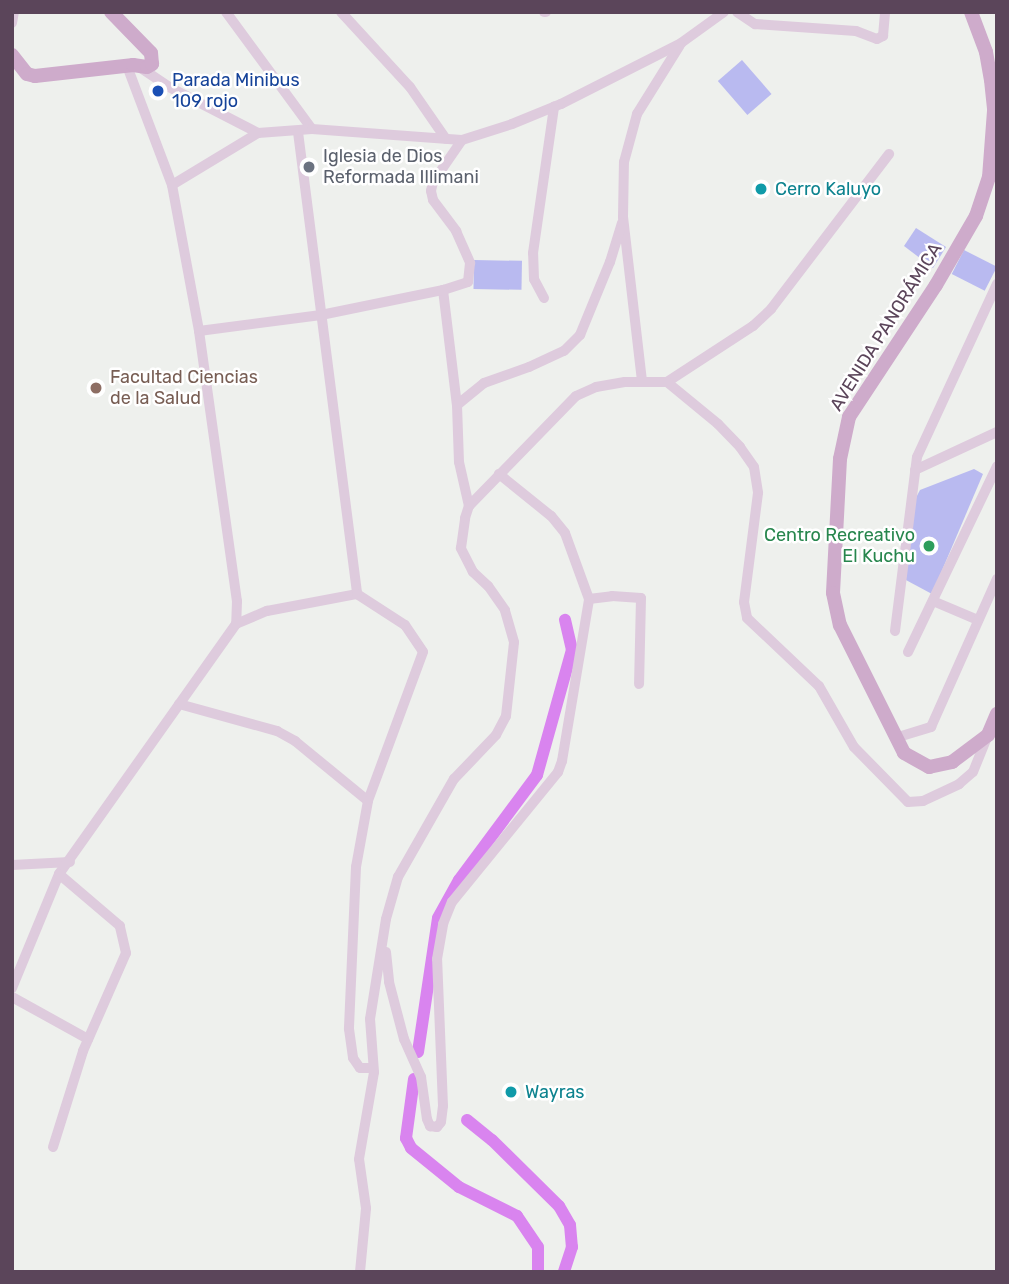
<!DOCTYPE html>
<meta charset="utf-8">
<style>
body{margin:0}
#map{position:relative;width:1009px;height:1284px;overflow:hidden;background:#eef0ed;font-family:Rubik,sans-serif}
div>[style]{position:absolute}
.green>*{inset:0;background:#b9baf0;transform-origin:0 0}
.canal>*{height:12px;margin:-6px;padding:0 6px;transform-origin:6px;border-radius:6px;background:#d984ef}
.minor>*{height:10px;margin:-5px;padding:0 5px;transform-origin:5px;border-radius:5px;background:#decbdd}
.major>*{height:14px;margin:-7px;padding:0 7px;transform-origin:7px;border-radius:7px;background:#ceabcb}
.dots>*{width:19px;height:19px;translate:-50% -50%;box-sizing:border-box;border:4px solid #fff;border-radius:50%}
span{translate:-50% -50%;white-space:nowrap;text-align:center;line-height:1.15;-webkit-text-stroke:5px #fff;paint-order:stroke}
.transit-label{font-size:18px;color:#164399}
.left{translate:0 -50%;text-align:left}
.worship-label{font-size:18px;color:#5b616d}
.culture-label{font-size:18px;color:#0d838f}
.street-label{font-size:18px;color:#5b455a}
.education-label{font-size:18px;color:#785e54}
.leisure-label{font-size:18px;color:#27864d}
.right{translate:-100% -50%;text-align:right}
.frame{position:absolute;inset:0;border:14px solid #5b455a;pointer-events:none}
</style>
<div id="map">
<div class="green">
<i style="left:742px;top:60px;width:45px;height:32px;rotate:49deg"></i>
<i style="clip-path:polygon(916px 228px,946px 247px,933px 268px,904px 246px)"></i>
<i style="left:964px;top:250px;width:37px;height:27px;rotate:27deg"></i>
<i style="left:474px;top:260px;width:48px;height:29px;rotate:1deg"></i>
<i style="clip-path:polygon(974px 469px,983px 474px,932px 594px,904px 579px,908px 513px,920px 490px)"></i>
</div>
<div class="canal">
<i style="left:418px;top:1052px;width:135px;rotate:-81.5deg"></i>
<i style="left:438px;top:918px;width:43px;rotate:-61.1deg"></i>
<i style="left:459px;top:880px;width:131px;rotate:-53.4deg"></i>
<i style="left:537px;top:775px;width:130px;rotate:-74.4deg"></i>
<i style="left:572px;top:650px;width:31px;rotate:-103deg"></i>
<i style="left:414px;top:1079px;width:60px;rotate:97.7deg"></i>
<i style="left:406px;top:1138px;width:11px;rotate:63deg"></i>
<i style="left:411px;top:1148px;width:62px;rotate:39.1deg"></i>
<i style="left:459px;top:1187px;width:65px;rotate:26.6deg"></i>
<i style="left:517px;top:1216px;width:37px;rotate:56deg"></i>
<i style="left:538px;top:1247px;width:25px;rotate:90deg"></i>
<i style="left:467px;top:1120px;width:32px;rotate:39deg"></i>
<i style="left:492px;top:1140px;width:94px;rotate:44.6deg"></i>
<i style="left:559px;top:1206px;width:22px;rotate:60deg"></i>
<i style="left:570px;top:1225px;width:22px;rotate:85deg"></i>
<i style="left:572px;top:1247px;width:26px;rotate:108deg"></i>
</div>
<div class="minor">
<i style="left:226px;top:12px;width:145px;rotate:53.7deg"></i>
<i style="left:341px;top:12px;width:102px;rotate:47.4deg"></i>
<i style="left:410px;top:87px;width:63px;rotate:55.3deg"></i>
<i style="left:544px;top:12px;width:2px"></i>
<i style="left:737px;top:12px;width:22px;rotate:34deg"></i>
<i style="left:755px;top:24px;width:101px;rotate:4deg"></i>
<i style="left:856px;top:31px;width:22px;rotate:21deg"></i>
<i style="left:877px;top:39px;width:7px;rotate:-27deg"></i>
<i style="left:883px;top:36px;width:24px;rotate:-85deg"></i>
<i style="left:12px;top:23px;width:11px;rotate:-80deg"></i>
<i style="left:127px;top:66px;width:127px;rotate:69.3deg"></i>
<i style="left:172px;top:185px;width:148px;rotate:79.5deg"></i>
<i style="left:199px;top:331px;width:273px;rotate:82deg"></i>
<i style="left:237px;top:601px;width:23px;rotate:92deg"></i>
<i style="left:141px;top:68px;width:34px;rotate:34deg"></i>
<i style="left:169px;top:87px;width:100px;rotate:27.3deg"></i>
<i style="left:258px;top:133px;width:54px;rotate:-4.2deg"></i>
<i style="left:312px;top:129px;width:150px;rotate:4.2deg"></i>
<i style="left:462px;top:140px;width:52px;rotate:-17.7deg"></i>
<i style="left:512px;top:124px;width:53px;rotate:-22.2deg"></i>
<i style="left:561px;top:104px;width:135px;rotate:-26.9deg"></i>
<i style="left:681px;top:43px;width:53px;rotate:-35.8deg"></i>
<i style="left:298px;top:132px;width:466px;rotate:82.7deg"></i>
<i style="left:462px;top:140px;width:51px;rotate:124.6deg"></i>
<i style="left:433px;top:182px;width:9px;rotate:103deg"></i>
<i style="left:431px;top:191px;width:9px;rotate:77deg"></i>
<i style="left:433px;top:200px;width:39px;rotate:53deg"></i>
<i style="left:456px;top:231px;width:35px;rotate:66deg"></i>
<i style="left:470px;top:263px;width:19px;rotate:96deg"></i>
<i style="left:468px;top:282px;width:26px;rotate:162deg"></i>
<i style="left:443px;top:290px;width:116px;rotate:83.1deg"></i>
<i style="left:457px;top:405px;width:57px;rotate:88deg"></i>
<i style="left:459px;top:462px;width:45px;rotate:77.2deg"></i>
<i style="left:172px;top:185px;width:100px;rotate:-31.2deg"></i>
<i style="left:544px;top:298px;width:21px;rotate:-118deg"></i>
<i style="left:534px;top:279px;width:26px;rotate:-92deg"></i>
<i style="left:533px;top:253px;width:148px;rotate:-81.8deg"></i>
<i style="left:199px;top:331px;width:123px;rotate:-7.5deg"></i>
<i style="left:321px;top:315px;width:125px;rotate:-11.6deg"></i>
<i style="left:642px;top:381px;width:165px;rotate:-96.6deg"></i>
<i style="left:623px;top:217px;width:55px;rotate:-89deg"></i>
<i style="left:624px;top:162px;width:50px;rotate:-74.8deg"></i>
<i style="left:637px;top:114px;width:81px;rotate:-58.1deg"></i>
<i style="left:667px;top:382px;width:103px;rotate:-33.1deg"></i>
<i style="left:753px;top:326px;width:25px;rotate:-43deg"></i>
<i style="left:771px;top:309px;width:195px;rotate:-52.7deg"></i>
<i style="left:457px;top:405px;width:35px;rotate:-39deg"></i>
<i style="left:484px;top:383px;width:48px;rotate:-19.6deg"></i>
<i style="left:529px;top:367px;width:38px;rotate:-25deg"></i>
<i style="left:564px;top:351px;width:23px;rotate:-45deg"></i>
<i style="left:580px;top:335px;width:79px;rotate:-67.7deg"></i>
<i style="left:610px;top:262px;width:41px;rotate:-72.9deg"></i>
<i style="left:915px;top:470px;width:90px;rotate:-24.9deg"></i>
<i style="left:589px;top:599px;width:23px;rotate:-7deg"></i>
<i style="left:612px;top:596px;width:29px;rotate:4deg"></i>
<i style="left:641px;top:598px;width:86px;rotate:91.3deg"></i>
<i style="left:933px;top:601px;width:49px;rotate:22.9deg"></i>
<i style="left:895px;top:631px;width:175px;rotate:-82.8deg"></i>
<i style="left:917px;top:457px;width:191px;rotate:-65.2deg"></i>
<i style="left:908px;top:652px;width:206px;rotate:-64.4deg"></i>
<i style="left:179px;top:704px;width:102px;rotate:15.4deg"></i>
<i style="left:277px;top:731px;width:21px;rotate:29deg"></i>
<i style="left:295px;top:741px;width:94px;rotate:39.4deg"></i>
<i style="left:895px;top:738px;width:38px;rotate:-17deg"></i>
<i style="left:931px;top:727px;width:162px;rotate:-66deg"></i>
<i style="left:12px;top:865px;width:58px;rotate:-3deg"></i>
<i style="left:386px;top:952px;width:30px;rotate:84deg"></i>
<i style="left:389px;top:982px;width:59px;rotate:75.3deg"></i>
<i style="left:404px;top:1039px;width:42px;rotate:65.9deg"></i>
<i style="left:421px;top:1077px;width:42px;rotate:81.9deg"></i>
<i style="left:427px;top:1119px;width:8px;rotate:67deg"></i>
<i style="left:430px;top:1126px;width:7px;rotate:8deg"></i>
<i style="left:437px;top:1127px;width:6px;rotate:-51deg"></i>
<i style="left:441px;top:1122px;width:16px;rotate:-83deg"></i>
<i style="left:443px;top:1106px;width:147px;rotate:-92.3deg"></i>
<i style="left:437px;top:959px;width:36px;rotate:-80deg"></i>
<i style="left:443px;top:924px;width:24px;rotate:-68deg"></i>
<i style="left:452px;top:902px;width:168px;rotate:-50.8deg"></i>
<i style="left:558px;top:772px;width:12px;rotate:-70deg"></i>
<i style="left:562px;top:761px;width:164px;rotate:-80.5deg"></i>
<i style="left:589px;top:599px;width:70px;rotate:-110deg"></i>
<i style="left:565px;top:533px;width:22px;rotate:-129deg"></i>
<i style="left:551px;top:516px;width:67px;rotate:-141.1deg"></i>
<i style="left:12px;top:988px;width:123px;rotate:-67.6deg"></i>
<i style="left:59px;top:874px;width:306px;rotate:-54.7deg"></i>
<i style="left:236px;top:624px;width:34px;rotate:-23deg"></i>
<i style="left:267px;top:611px;width:92px;rotate:-10.7deg"></i>
<i style="left:357px;top:594px;width:57px;rotate:32.9deg"></i>
<i style="left:405px;top:625px;width:32px;rotate:56deg"></i>
<i style="left:423px;top:652px;width:159px;rotate:110.3deg"></i>
<i style="left:368px;top:801px;width:67px;rotate:100.3deg"></i>
<i style="left:356px;top:867px;width:162px;rotate:92.5deg"></i>
<i style="left:349px;top:1029px;width:29px;rotate:82deg"></i>
<i style="left:353px;top:1058px;width:12px;rotate:55deg"></i>
<i style="left:360px;top:1068px;width:13px"></i>
<i style="left:12px;top:997px;width:87px;rotate:28.9deg"></i>
<i style="left:53px;top:1147px;width:101px;rotate:-72.6deg"></i>
<i style="left:83px;top:1051px;width:107px;rotate:-66.3deg"></i>
<i style="left:126px;top:953px;width:28px;rotate:-103deg"></i>
<i style="left:120px;top:926px;width:80px;rotate:-139.6deg"></i>
<i style="left:360px;top:1272px;width:64px;rotate:-84.6deg"></i>
<i style="left:366px;top:1208px;width:49px;rotate:-98.1deg"></i>
<i style="left:359px;top:1159px;width:88px;rotate:-80.2deg"></i>
<i style="left:374px;top:1072px;width:53px;rotate:-94.3deg"></i>
<i style="left:370px;top:1019px;width:101px;rotate:-80.9deg"></i>
<i style="left:386px;top:919px;width:44px;rotate:-74.1deg"></i>
<i style="left:398px;top:877px;width:113px;rotate:-60.3deg"></i>
<i style="left:454px;top:779px;width:61px;rotate:-46.3deg"></i>
<i style="left:496px;top:735px;width:21px;rotate:-62deg"></i>
<i style="left:506px;top:716px;width:74px;rotate:-83.8deg"></i>
<i style="left:514px;top:642px;width:33px;rotate:-106deg"></i>
<i style="left:505px;top:610px;width:29px;rotate:-125deg"></i>
<i style="left:488px;top:586px;width:21px;rotate:-137deg"></i>
<i style="left:473px;top:572px;width:27px;rotate:-117deg"></i>
<i style="left:461px;top:548px;width:30px;rotate:-82deg"></i>
<i style="left:465px;top:518px;width:13px;rotate:-72deg"></i>
<i style="left:469px;top:506px;width:153px;rotate:-45.8deg"></i>
<i style="left:576px;top:396px;width:22px;rotate:-24deg"></i>
<i style="left:596px;top:387px;width:29px;rotate:-10deg"></i>
<i style="left:625px;top:382px;width:42px"></i>
<i style="left:667px;top:382px;width:66px;rotate:39.5deg"></i>
<i style="left:718px;top:424px;width:32px;rotate:46deg"></i>
<i style="left:740px;top:447px;width:24px;rotate:55deg"></i>
<i style="left:754px;top:467px;width:26px;rotate:81deg"></i>
<i style="left:758px;top:493px;width:110px;rotate:97.3deg"></i>
<i style="left:744px;top:602px;width:16px;rotate:79deg"></i>
<i style="left:747px;top:618px;width:99px;rotate:43.4deg"></i>
<i style="left:819px;top:686px;width:70px;rotate:60.2deg"></i>
<i style="left:854px;top:747px;width:77px;rotate:45.5deg"></i>
<i style="left:908px;top:802px;width:15px;rotate:-4deg"></i>
<i style="left:923px;top:801px;width:40px;rotate:-25deg"></i>
<i style="left:959px;top:784px;width:18px;rotate:-41deg"></i>
<i style="left:973px;top:772px;width:40px;rotate:-68deg"></i>
</div>
<div class="major">
<i style="left:971px;top:12px;width:43px;rotate:69.4deg"></i>
<i style="left:986px;top:52px;width:28px;rotate:80deg"></i>
<i style="left:991px;top:80px;width:31px;rotate:84deg"></i>
<i style="left:994px;top:111px;width:66px;rotate:94.3deg"></i>
<i style="left:989px;top:177px;width:41px;rotate:108.4deg"></i>
<i style="left:976px;top:216px;width:80px;rotate:120.1deg"></i>
<i style="left:936px;top:285px;width:158px;rotate:123.4deg"></i>
<i style="left:849px;top:417px;width:43px;rotate:102.1deg"></i>
<i style="left:840px;top:459px;width:134px;rotate:93deg"></i>
<i style="left:833px;top:593px;width:33px;rotate:78deg"></i>
<i style="left:840px;top:625px;width:143px;rotate:63.4deg"></i>
<i style="left:904px;top:753px;width:29px;rotate:29deg"></i>
<i style="left:929px;top:767px;width:24px;rotate:-12deg"></i>
<i style="left:952px;top:762px;width:45px;rotate:-36.9deg"></i>
<i style="left:988px;top:735px;width:23px;rotate:-67deg"></i>
<i style="left:12px;top:55px;width:24px;rotate:52deg"></i>
<i style="left:27px;top:74px;width:8px;rotate:14deg"></i>
<i style="left:35px;top:76px;width:99px;rotate:-6.4deg"></i>
<i style="left:133px;top:65px;width:14px;rotate:8deg"></i>
<i style="left:147px;top:67px;width:6px;rotate:-31deg"></i>
<i style="left:152px;top:64px;width:11px;rotate:-95deg"></i>
<i style="left:151px;top:53px;width:57px;rotate:-134.3deg"></i>
</div>
<div class="dots">
<i style="left:158px;top:91px;background:#1a4fb4"></i>
<i style="left:309px;top:167px;background:#6b7280"></i>
<i style="left:761px;top:189px;background:#0f9aa8"></i>
<i style="left:96px;top:388px;background:#8d6e63"></i>
<i style="left:929px;top:546px;background:#2e9e5b"></i>
<i style="left:511px;top:1092px;background:#0f9aa8"></i>
</div>
<div class="transit-label">
<span class="left" style="left:172px;top:91px">Parada Minibus<br>109 rojo</span>
</div>
<div class="worship-label">
<span class="left" style="left:323px;top:167px">Iglesia de Dios<br>Reformada Illimani</span>
</div>
<div class="culture-label">
<span class="left" style="left:775px;top:189px">Cerro Kaluyo</span>
<span class="left" style="left:525px;top:1092px">Wayras</span>
</div>
<div class="street-label">
<span style="left:886px;top:327px;rotate:-58deg">AVENIDA PANORÁMICA</span>
</div>
<div class="education-label">
<span class="left" style="left:110px;top:388px">Facultad Ciencias<br>de la Salud</span>
</div>
<div class="leisure-label">
<span class="right" style="left:915px;top:546px">Centro Recreativo<br>El Kuchu</span>
</div>
<div class="frame"></div>
</div>
